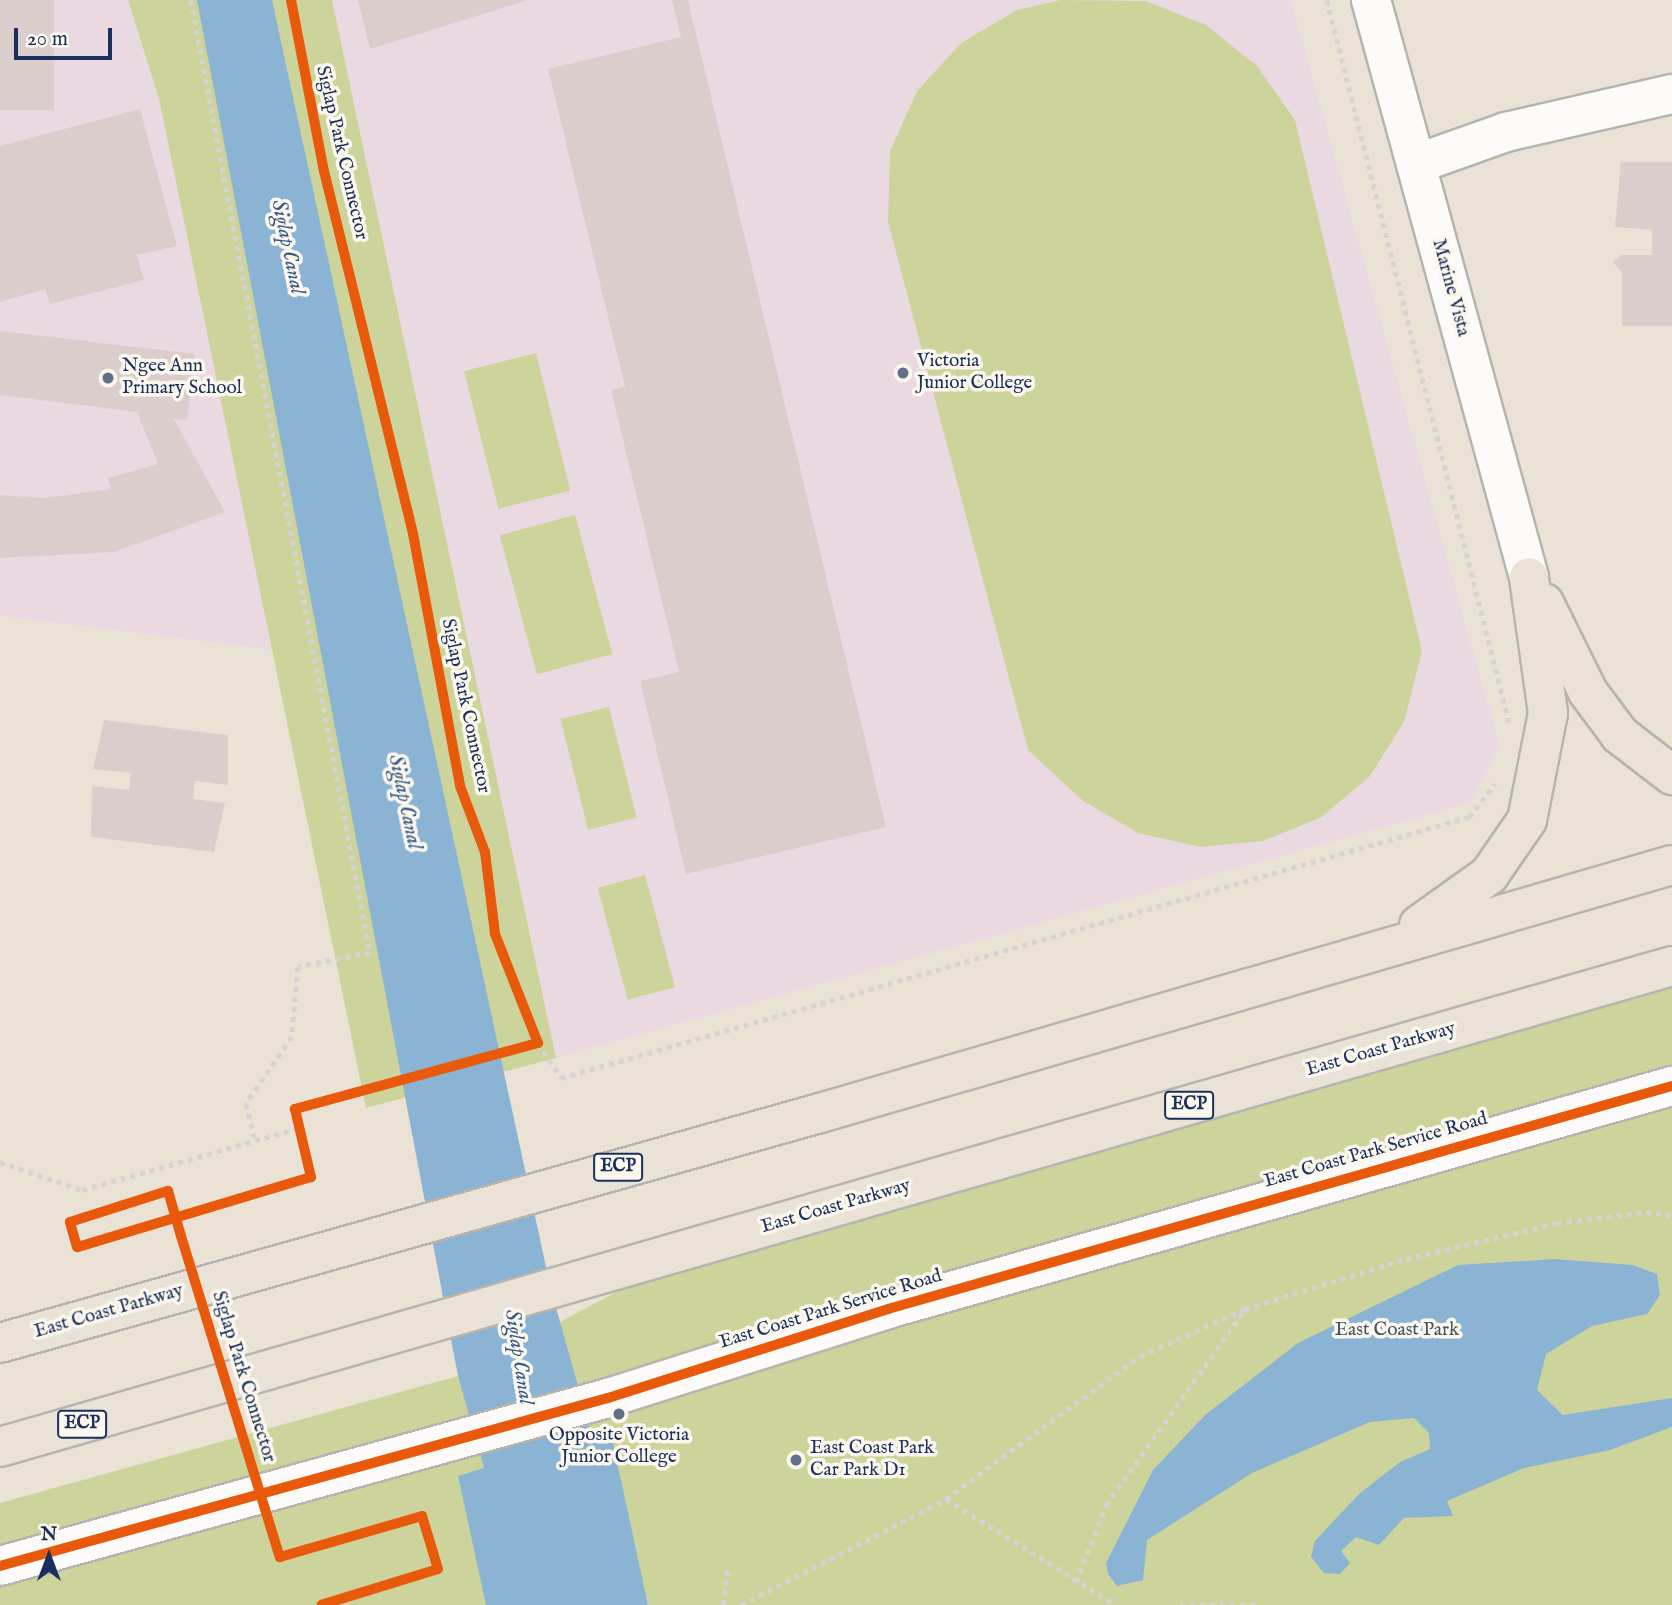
<!DOCTYPE html>
<style>
body{margin:0}
#map{position:relative;width:1672px;height:1605px;overflow:hidden;background:#eae3d5;font-family:"IM FELL English",serif}
div>[style]{position:absolute}
.built>*{inset:0;background:#ebd9e1}
.green>*{inset:0;background:#cdd49b;transform-origin:0 0}
.water>*{inset:0;background:#8bb4d4}
.building>*{inset:0;background:#dacecc;transform-origin:0 0}
.path>*{height:4.5px;margin-top:-2.25px;transform-origin:0;background:repeating-linear-gradient(90deg,#d5d4d3 0 5px,transparent 0 10px)}
.roads{filter:drop-shadow(2px 0 #b6b4af) drop-shadow(-2px 0 #b6b4af) drop-shadow(0 2px #b6b4af) drop-shadow(0 -2px #b6b4af)}
.minor>*{height:38px;margin:-19px;padding:0 19px;transform-origin:19px;border-radius:19px;background:#fcfbf9}
.highway>*{height:38px;margin:-19px;padding:0 19px;transform-origin:19px;border-radius:19px;background:#eae2d6}
.cycleway>*{height:10px;margin:-5px;padding:0 5px;transform-origin:5px;border-radius:5px;background:#e8590c}
.dots>*{width:19px;height:19px;translate:-50% -50%;box-sizing:border-box;border:4px solid #fbf7ec;border-radius:50%}
span{translate:-50% -50%;white-space:nowrap;text-align:center;line-height:1.15;-webkit-text-stroke:7px #fbf7ec;paint-order:stroke}
.shield-label span{padding:2px 5px;background:#fbf7ec;border:2px solid;border-radius:5px;-webkit-text-stroke-width:0}
.shield-label{font-size:18px;color:#1b2f5e;font-weight:700}
.street-label{font-size:19px;color:#1b2f5e}
.poi-label{font-size:19px;color:#1b2f5e}
.left{translate:0 -50%;text-align:left}
.park-label{font-size:19px;color:#425562}
.water-label{font-size:21px;color:#345787;font-style:italic}
.north{position:absolute;left:14px;top:1521px;width:70px;height:70px;-webkit-text-stroke:5px #fbf7ec;paint-order:stroke;rotate:0deg;font-size:19px;font-weight:700;line-height:28px;text-align:center;color:#1b2f5e}
.north::after{content:'';display:block;margin:auto;width:24px;height:32px;background:#1b2f5e;clip-path:polygon(50% 0,100% 100%,50% 72%,0 100%)}
.scale{position:absolute;left:14px;top:28px;width:98px;height:32px;box-sizing:border-box;border:4px solid #1b2f5e;border-top:0;padding-left:9px;font-size:21px;line-height:24px;white-space:nowrap;color:#1b2f5e;-webkit-text-stroke:5px #fbf7ec;paint-order:stroke}
</style>
<div id="map">
<div class="built">
<i style="clip-path:polygon(0 0,128px 0,159px 99px,273px 650px,0 616px)"></i>
<i style="clip-path:polygon(332px 0,1291px 0,1500px 747px,1471px 803px,556px 1058px)"></i>
</div>
<div class="green">
<i style="clip-path:polygon(128px 0,332px 0,556px 1058px,366px 1108px,159px 99px)"></i>
<i style="clip-path:polygon(1060px 0,1146px 1px,1206px 25px,1257px 66px,1295px 120px,1422px 651px,1404px 722px,1370px 776px,1322px 817px,1263px 841px,1200px 847px,1138px 833px,1083px 801px,1028px 750px,888px 222px,890px 151px,917px 91px,961px 43px,1017px 10px)"></i>
<i style="left:536px;top:353px;width:142px;height:74px;rotate:76deg"></i>
<i style="left:575px;top:515px;width:144px;height:78px;rotate:75deg"></i>
<i style="left:609px;top:707px;width:114px;height:50px;rotate:76deg"></i>
<i style="left:645px;top:875px;width:116px;height:49px;rotate:75deg"></i>
<i style="clip-path:polygon(1672px 967px,1672px 1605px,0 1605px,0 1503px,458px 1376px,705px 1245px)"></i>
</div>
<div class="water">
<i style="clip-path:polygon(197px 0,272px 0,551px 1290px,593px 1439px,611px 1434px,648px 1605px,486px 1605px,458px 1476px,484px 1468px,458px 1376px)"></i>
<i style="clip-path:polygon(1554px 1259px,1633px 1265px,1657px 1274px,1660px 1295px,1647px 1314px,1592px 1326px,1546px 1354px,1537px 1390px,1563px 1415px,1672px 1398px,1672px 1427px,1610px 1450px,1524px 1468px,1447px 1501px,1453px 1516px,1404px 1518px,1379px 1545px,1356px 1537px,1341px 1551px,1350px 1563px,1340px 1574px,1324px 1573px,1311px 1557px,1315px 1541px,1359px 1494px,1400px 1462px,1430px 1449px,1429px 1433px,1414px 1418px,1370px 1422px,1252px 1473px,1147px 1540px,1143px 1580px,1117px 1586px,1108px 1574px,1106px 1563px,1153px 1470px,1205px 1415px,1298px 1343px,1458px 1265px)"></i>
</div>
<div class="building">
<i style="left:0;top:0;width:54px;height:110px"></i>
<i style="clip-path:polygon(358px 0,525px 0,525px 1px,370px 49px)"></i>
<i style="clip-path:polygon(672px 0,688px 0,886px 827px,686px 874px,640px 681px,679px 672px,611px 390px,625px 387px,548px 69px,681px 37px)"></i>
<i style="clip-path:polygon(140px 109px,177px 246px,137px 255px,144px 280px,50px 304px,45px 289px,0 302px,0 146px)"></i>
<i style="clip-path:polygon(1621px 162px,1672px 162px,1672px 326px,1622px 326px,1622px 273px,1613px 262px,1622px 255px,1652px 255px,1652px 230px,1615px 227px)"></i>
<i style="clip-path:polygon(0 331px,195px 354px,187px 420px,174px 419px,225px 512px,114px 552px,0 558px,0 495px,44px 498px,111px 489px,108px 478px,158px 464px,137px 412px,0 395px)"></i>
<i style="clip-path:polygon(104px 720px,228px 735px,228px 785px,195px 781px,193px 799px,225px 803px,214px 852px,91px 837px,92px 786px,129px 790px,131px 773px,93px 769px)"></i>
</div>
<div class="path">
<i style="left:191px;top:0;width:970px;rotate:79.36deg"></i>
<i style="left:370px;top:953px;width:73px;rotate:169deg"></i>
<i style="left:298px;top:967px;width:70px;rotate:94.9deg"></i>
<i style="left:292px;top:1037px;width:81px;rotate:124.5deg"></i>
<i style="left:246px;top:1104px;width:38px;rotate:76deg"></i>
<i style="left:1327px;top:0;width:745px;rotate:75.85deg"></i>
<i style="left:538px;top:1043px;width:42px;rotate:56.7deg"></i>
<i style="left:561px;top:1078px;width:945px;rotate:-16.04deg"></i>
<i style="left:1469px;top:817px;width:42px;rotate:-51.8deg"></i>
<i style="left:0;top:1162px;width:87px;rotate:18.9deg"></i>
<i style="left:82px;top:1190px;width:227px;rotate:-15.9deg"></i>
<i style="left:946px;top:1499px;width:200px;rotate:31.9deg"></i>
<i style="left:1076px;top:1582px;width:83px;rotate:-68.7deg"></i>
<i style="left:1106px;top:1505px;width:238px;rotate:-54.6deg"></i>
<i style="left:723px;top:1605px;width:39px;rotate:-83deg"></i>
<i style="left:741px;top:1605px;width:231px;rotate:-27.3deg"></i>
<i style="left:946px;top:1499px;width:241px;rotate:-36.4deg"></i>
<i style="left:1140px;top:1356px;width:115px;rotate:-24.1deg"></i>
<i style="left:1245px;top:1309px;width:169px;rotate:-17.3deg"></i>
<i style="left:1406px;top:1259px;width:155px;rotate:-13.4deg"></i>
<i style="left:1557px;top:1223px;width:90px;rotate:-7deg"></i>
<i style="left:1646px;top:1212px;width:26px;rotate:7deg"></i>
<i style="left:1180px;top:1605px;width:77px"></i>
</div>
<div class="roads">
<div class="minor">
<i style="left:1371px;top:0;width:598px;rotate:74.69deg"></i>
<i style="left:1416px;top:164px;width:96px;rotate:-19.6deg"></i>
<i style="left:1506px;top:132px;width:170px;rotate:-12.9deg"></i>
<i style="left:0;top:1566px;width:631px;rotate:-15.45deg"></i>
<i style="left:608px;top:1398px;width:294px;rotate:-17.6deg"></i>
<i style="left:888px;top:1309px;width:815px;rotate:-15.88deg"></i>
</div>
<div class="highway">
<i style="left:1544px;top:603px;width:99px;rotate:63.7deg"></i>
<i style="left:1588px;top:692px;width:54px;rotate:53.3deg"></i>
<i style="left:1620px;top:735px;width:66px;rotate:37.6deg"></i>
<i style="left:1419px;top:925px;width:86px;rotate:-35.5deg"></i>
<i style="left:1489px;top:875px;width:67px;rotate:-55.4deg"></i>
<i style="left:1527px;top:820px;width:109px;rotate:-78.9deg"></i>
<i style="left:1548px;top:713px;width:137px;rotate:-98deg"></i>
<i style="left:0;top:1343px;width:852px;rotate:-15.67deg"></i>
<i style="left:820px;top:1113px;width:887px;rotate:-16.23deg"></i>
<i style="left:0;top:1447px;width:1740px;rotate:-16.05deg"></i>
</div>
</div>
<div class="cycleway">
<i style="left:291px;top:0;width:174px;rotate:79.1deg"></i>
<i style="left:324px;top:171px;width:374px;rotate:76.2deg"></i>
<i style="left:413px;top:534px;width:256px;rotate:79.4deg"></i>
<i style="left:460px;top:786px;width:71px;rotate:69.3deg"></i>
<i style="left:485px;top:852px;width:83px;rotate:83deg"></i>
<i style="left:495px;top:934px;width:117px;rotate:68.5deg"></i>
<i style="left:538px;top:1043px;width:252px;rotate:164.8deg"></i>
<i style="left:295px;top:1109px;width:70px;rotate:76.8deg"></i>
<i style="left:311px;top:1177px;width:244px;rotate:163.3deg"></i>
<i style="left:77px;top:1247px;width:26px;rotate:-106deg"></i>
<i style="left:70px;top:1222px;width:103px;rotate:-17.6deg"></i>
<i style="left:168px;top:1191px;width:47px;rotate:73.9deg"></i>
<i style="left:181px;top:1236px;width:336px;rotate:72.9deg"></i>
<i style="left:280px;top:1557px;width:148px;rotate:-16.1deg"></i>
<i style="left:422px;top:1516px;width:55px;rotate:73.2deg"></i>
<i style="left:438px;top:1569px;width:122px;rotate:162.9deg"></i>
<i style="left:0;top:1566px;width:631px;rotate:-15.45deg"></i>
<i style="left:608px;top:1398px;width:294px;rotate:-17.6deg"></i>
<i style="left:888px;top:1309px;width:815px;rotate:-15.88deg"></i>
</div>
<div class="dots">
<i style="left:903px;top:373px;background:#636e88"></i>
<i style="left:108px;top:378px;background:#636e88"></i>
<i style="left:619px;top:1414px;background:#636e88"></i>
<i style="left:796px;top:1460px;background:#636e88"></i>
</div>
<div class="shield-label">
<span style="left:1189px;top:1105px">ECP</span>
<span style="left:618px;top:1167px">ECP</span>
<span style="left:82px;top:1424px">ECP</span>
</div>
<div class="street-label">
<span style="left:341px;top:153px;rotate:77deg">Siglap Park Connector</span>
<span style="left:1450px;top:288px;rotate:75deg">Marine Vista</span>
<span style="left:465px;top:706px;rotate:78deg">Siglap Park Connector</span>
<span style="left:1381px;top:1050px;rotate:-16deg">East Coast Parkway</span>
<span style="left:1376px;top:1151px;rotate:-16deg">East Coast Park Service Road</span>
<span style="left:836px;top:1207px;rotate:-16deg">East Coast Parkway</span>
<span style="left:831px;top:1310px;rotate:-17deg">East Coast Park Service Road</span>
<span style="left:109px;top:1312px;rotate:-16deg">East Coast Parkway</span>
<span style="left:243px;top:1377px;rotate:73deg">Siglap Park Connector</span>
</div>
<div class="poi-label">
<span class="left" style="left:917px;top:373px">Victoria<br>Junior College</span>
<span class="left" style="left:122px;top:378px">Ngee Ann<br>Primary School</span>
<span style="left:619px;top:1447px">Opposite Victoria<br>Junior College</span>
<span class="left" style="left:810px;top:1460px">East Coast Park<br>Car Park D1</span>
</div>
<div class="park-label">
<span style="left:1397px;top:1331px">East Coast Park</span>
</div>
<div class="water-label">
<span style="left:287px;top:247px;rotate:78deg">Siglap Canal</span>
<span style="left:404px;top:802px;rotate:78deg">Siglap Canal</span>
<span style="left:518px;top:1357px;rotate:81deg">Siglap Canal</span>
</div>
<div class="north">N</div>
<div class="scale">20 m</div>
</div>
